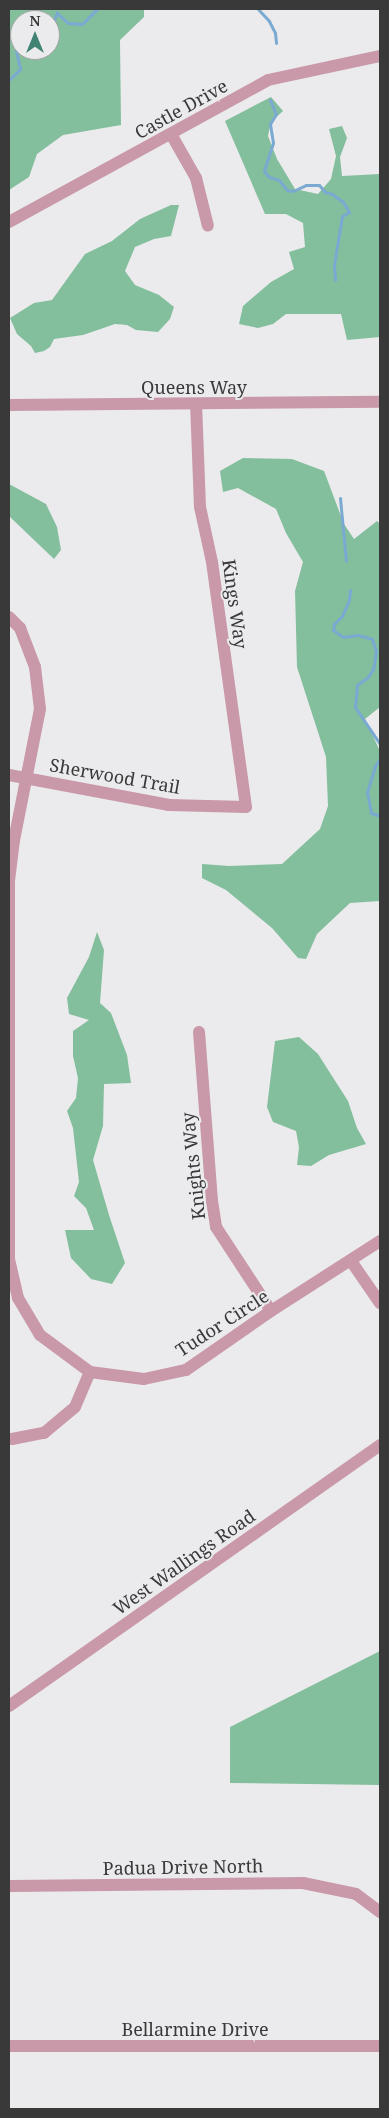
<!DOCTYPE html>
<style>
body{margin:0}
#map{position:relative;width:389px;height:2118px;overflow:hidden;background:#ebebed;font-family:"Noto Serif",serif}
div>[style]{position:absolute}
.forest>*{inset:0;background:#83be9d}
.stream>*{height:3px;margin:-1.5px;padding:0 1.5px;transform-origin:1.5px;border-radius:1.5px;background:#7aaad2}
.minor>*{height:12px;margin:-6px;padding:0 6px;transform-origin:6px;border-radius:6px;background:#c998a9}
span{translate:-50% -50%;white-space:nowrap;text-align:center;line-height:1.15;-webkit-text-stroke:4px #ebebed;paint-order:stroke}
.street-label{font-size:18px;color:#39393a}
.frame{position:absolute;inset:0;border:10px solid #39393a;pointer-events:none}
.north{position:absolute;left:10px;top:10px;width:50px;height:50px;box-sizing:border-box;background:#ebebed;border:1px solid #a4a4a5;border-radius:50%;rotate:0deg;font-size:14px;font-weight:700;line-height:20px;text-align:center;color:#39393a}
.north::after{content:'';display:block;margin:auto;width:18px;height:22px;background:#408274;clip-path:polygon(50% 0,100% 100%,50% 72%,0 100%)}
</style>
<div id="map">
<div class="forest">
<i style="clip-path:polygon(evenodd,9px 9px,144px 9px,144px 17px,120px 40px,121px 125px,63px 135px,37px 154px,29px 177px,9px 190px,9px 9px,20px 20px,50px 20px,50px 50px,20px 50px,20px 20px)"></i>
<i style="clip-path:polygon(271px 97px,283px 111px,271px 122px,268px 136px,277px 159px,295px 189px,318px 194px,331px 179px,336px 156px,329px 129px,342px 126px,347px 138px,340px 157px,342px 176px,380px 174px,380px 337px,347px 340px,341px 314px,286px 314px,273px 324px,258px 328px,239px 324px,243px 306px,271px 282px,294px 269px,289px 252px,305px 247px,303px 223px,286px 214px,265px 214px,225px 121px)"></i>
<i style="clip-path:polygon(171px 205px,179px 205px,171px 236px,154px 239px,135px 247px,125px 271px,135px 285px,159px 295px,174px 307px,170px 319px,158px 332px,136px 330px,127px 325px,115px 324px,83px 335px,54px 339px,50px 347px,44px 351px,35px 353px,31px 346px,17px 334px,10px 318px,34px 303px,52px 300px,85px 254px,112px 241px,140px 219px)"></i>
<i style="clip-path:polygon(243px 458px,292px 459px,324px 471px,344px 524px,354px 539px,377px 521px,380px 524px,380px 707px,365px 719px,380px 751px,380px 901px,350px 903px,317px 934px,306px 959px,298px 958px,272px 928px,226px 890px,202px 878px,202px 864px,229px 866px,282px 864px,320px 829px,328px 806px,326px 757px,297px 667px,295px 591px,303px 562px,286px 533px,276px 509px,238px 488px,223px 492px,220px 471px)"></i>
<i style="clip-path:polygon(9px 484px,46px 504px,57px 527px,61px 550px,54px 559px,9px 516px)"></i>
<i style="clip-path:polygon(97px 932px,104px 950px,100px 1003px,111px 1013px,127px 1055px,131px 1083px,104px 1084px,103px 1126px,93px 1160px,109px 1215px,125px 1263px,112px 1284px,91px 1279px,71px 1258px,65px 1230px,94px 1230px,86px 1208px,74px 1196px,79px 1182px,73px 1128px,67px 1111px,76px 1098px,78px 1078px,73px 1056px,73px 1031px,89px 1020px,69px 1014px,67px 998px,89px 957px)"></i>
<i style="clip-path:polygon(299px 1037px,318px 1054px,348px 1101px,357px 1128px,366px 1144px,329px 1155px,311px 1166px,297px 1165px,299px 1147px,296px 1131px,273px 1122px,267px 1107px,275px 1041px)"></i>
<i style="clip-path:polygon(380px 1651px,380px 1785px,230px 1783px,230px 1727px)"></i>
</div>
<div class="stream">
<i style="left:258px;top:9px;width:16px;rotate:47deg"></i>
<i style="left:269px;top:21px;width:13px;rotate:63deg"></i>
<i style="left:275px;top:33px;width:10px;rotate:84deg"></i>
<i style="left:50px;top:21px;width:4px;rotate:-14deg"></i>
<i style="left:54px;top:20px;width:8px;rotate:-67deg"></i>
<i style="left:57px;top:13px;width:15px;rotate:42deg"></i>
<i style="left:68px;top:23px;width:14px;rotate:4deg"></i>
<i style="left:82px;top:24px;width:21px;rotate:-45deg"></i>
<i style="left:20px;top:22px;width:5px;rotate:-90deg"></i>
<i style="left:20px;top:17px;width:8px;rotate:23deg"></i>
<i style="left:9px;top:80px;width:16px;rotate:-45deg"></i>
<i style="left:20px;top:69px;width:19px;rotate:-102deg"></i>
<i style="left:16px;top:50px;width:5px;rotate:-37deg"></i>
<i style="left:270px;top:100px;width:15px;rotate:67deg"></i>
<i style="left:276px;top:114px;width:12px;rotate:121deg"></i>
<i style="left:270px;top:124px;width:19px;rotate:81deg"></i>
<i style="left:273px;top:143px;width:29px;rotate:108deg"></i>
<i style="left:264px;top:171px;width:8px;rotate:50deg"></i>
<i style="left:269px;top:177px;width:10px;rotate:17deg"></i>
<i style="left:279px;top:180px;width:13px;rotate:51deg"></i>
<i style="left:287px;top:190px;width:6px;rotate:9deg"></i>
<i style="left:293px;top:191px;width:14px;rotate:-25deg"></i>
<i style="left:306px;top:185px;width:13px"></i>
<i style="left:319px;top:185px;width:9px;rotate:49deg"></i>
<i style="left:325px;top:192px;width:7px;rotate:16deg"></i>
<i style="left:332px;top:194px;width:14px;rotate:36deg"></i>
<i style="left:343px;top:202px;width:12px;rotate:59deg"></i>
<i style="left:349px;top:212px;width:8px;rotate:150deg"></i>
<i style="left:342px;top:216px;width:50px;rotate:99.3deg"></i>
<i style="left:334px;top:265px;width:15px;rotate:86deg"></i>
<i style="left:340px;top:498px;width:63px;rotate:84.6deg"></i>
<i style="left:350px;top:590px;width:10px;rotate:96deg"></i>
<i style="left:349px;top:600px;width:17px;rotate:114deg"></i>
<i style="left:342px;top:616px;width:11px;rotate:135deg"></i>
<i style="left:334px;top:624px;width:6px;rotate:99deg"></i>
<i style="left:333px;top:630px;width:12px;rotate:35deg"></i>
<i style="left:343px;top:637px;width:15px;rotate:-8deg"></i>
<i style="left:358px;top:635px;width:15px;rotate:16deg"></i>
<i style="left:372px;top:639px;width:13px;rotate:72deg"></i>
<i style="left:376px;top:651px;width:18px;rotate:99deg"></i>
<i style="left:373px;top:669px;width:9px;rotate:122deg"></i>
<i style="left:368px;top:677px;width:14px;rotate:144deg"></i>
<i style="left:357px;top:685px;width:22px;rotate:95deg"></i>
<i style="left:355px;top:707px;width:45px;rotate:56deg"></i>
<i style="left:380px;top:759px;width:9px;rotate:126deg"></i>
<i style="left:375px;top:766px;width:27px;rotate:107deg"></i>
<i style="left:367px;top:792px;width:21px;rotate:79deg"></i>
<i style="left:371px;top:813px;width:9px;rotate:18deg"></i>
</div>
<div class="minor">
<i style="left:171px;top:134px;width:51px;rotate:60.4deg"></i>
<i style="left:196px;top:178px;width:49px;rotate:76deg"></i>
<i style="left:9px;top:222px;width:295px;rotate:-28.7deg"></i>
<i style="left:268px;top:80px;width:115px;rotate:-12.1deg"></i>
<i style="left:9px;top:405px;width:371px;rotate:-0.5deg"></i>
<i style="left:9px;top:617px;width:16px;rotate:45deg"></i>
<i style="left:20px;top:628px;width:42px;rotate:69deg"></i>
<i style="left:35px;top:667px;width:42px;rotate:83.2deg"></i>
<i style="left:40px;top:709px;width:134px;rotate:101.2deg"></i>
<i style="left:14px;top:840px;width:41px;rotate:97deg"></i>
<i style="left:9px;top:881px;width:378px;rotate:90deg"></i>
<i style="left:9px;top:1259px;width:40px;rotate:77deg"></i>
<i style="left:18px;top:1298px;width:43px;rotate:59.3deg"></i>
<i style="left:40px;top:1335px;width:62px;rotate:36.5deg"></i>
<i style="left:90px;top:1372px;width:54px;rotate:7.4deg"></i>
<i style="left:144px;top:1379px;width:43px;rotate:-12.1deg"></i>
<i style="left:186px;top:1370px;width:103px;rotate:-34.8deg"></i>
<i style="left:271px;top:1311px;width:130px;rotate:-32.7deg"></i>
<i style="left:9px;top:775px;width:163px;rotate:10.6deg"></i>
<i style="left:169px;top:805px;width:77px;rotate:1.5deg"></i>
<i style="left:246px;top:807px;width:247px;rotate:-97.9deg"></i>
<i style="left:212px;top:562px;width:56px;rotate:-102.3deg"></i>
<i style="left:200px;top:507px;width:102px;rotate:-92.2deg"></i>
<i style="left:199px;top:1032px;width:169px;rotate:85.6deg"></i>
<i style="left:212px;top:1201px;width:26px;rotate:81deg"></i>
<i style="left:216px;top:1227px;width:100px;rotate:56.8deg"></i>
<i style="left:351px;top:1261px;width:51px;rotate:55.4deg"></i>
<i style="left:12px;top:1439px;width:33px;rotate:-11deg"></i>
<i style="left:44px;top:1433px;width:40px;rotate:-40deg"></i>
<i style="left:75px;top:1407px;width:38px;rotate:-67deg"></i>
<i style="left:9px;top:1706px;width:454px;rotate:-35.1deg"></i>
<i style="left:9px;top:1886px;width:294px;rotate:-0.6deg"></i>
<i style="left:303px;top:1883px;width:54px;rotate:11.7deg"></i>
<i style="left:356px;top:1894px;width:30px;rotate:37deg"></i>
<i style="left:9px;top:2046px;width:371px"></i>
</div>
<div class="street-label">
<span style="left:181px;top:109px;rotate:-29deg">Castle Drive</span>
<span style="left:194px;top:387px">Queens Way</span>
<span style="left:235px;top:604px;rotate:82deg">Kings Way</span>
<span style="left:115px;top:776px;rotate:10deg">Sherwood Trail</span>
<span style="left:193px;top:1166px;rotate:-96deg">Knights Way</span>
<span style="left:222px;top:1323px;rotate:-33deg">Tudor Circle</span>
<span style="left:184px;top:1562px;rotate:-35deg">West Wallings Road</span>
<span style="left:183px;top:1867px;rotate:-1deg">Padua Drive North</span>
<span style="left:195px;top:2029px">Bellarmine Drive</span>
</div>
<div class="frame"></div>
<div class="north">N</div>
</div>
